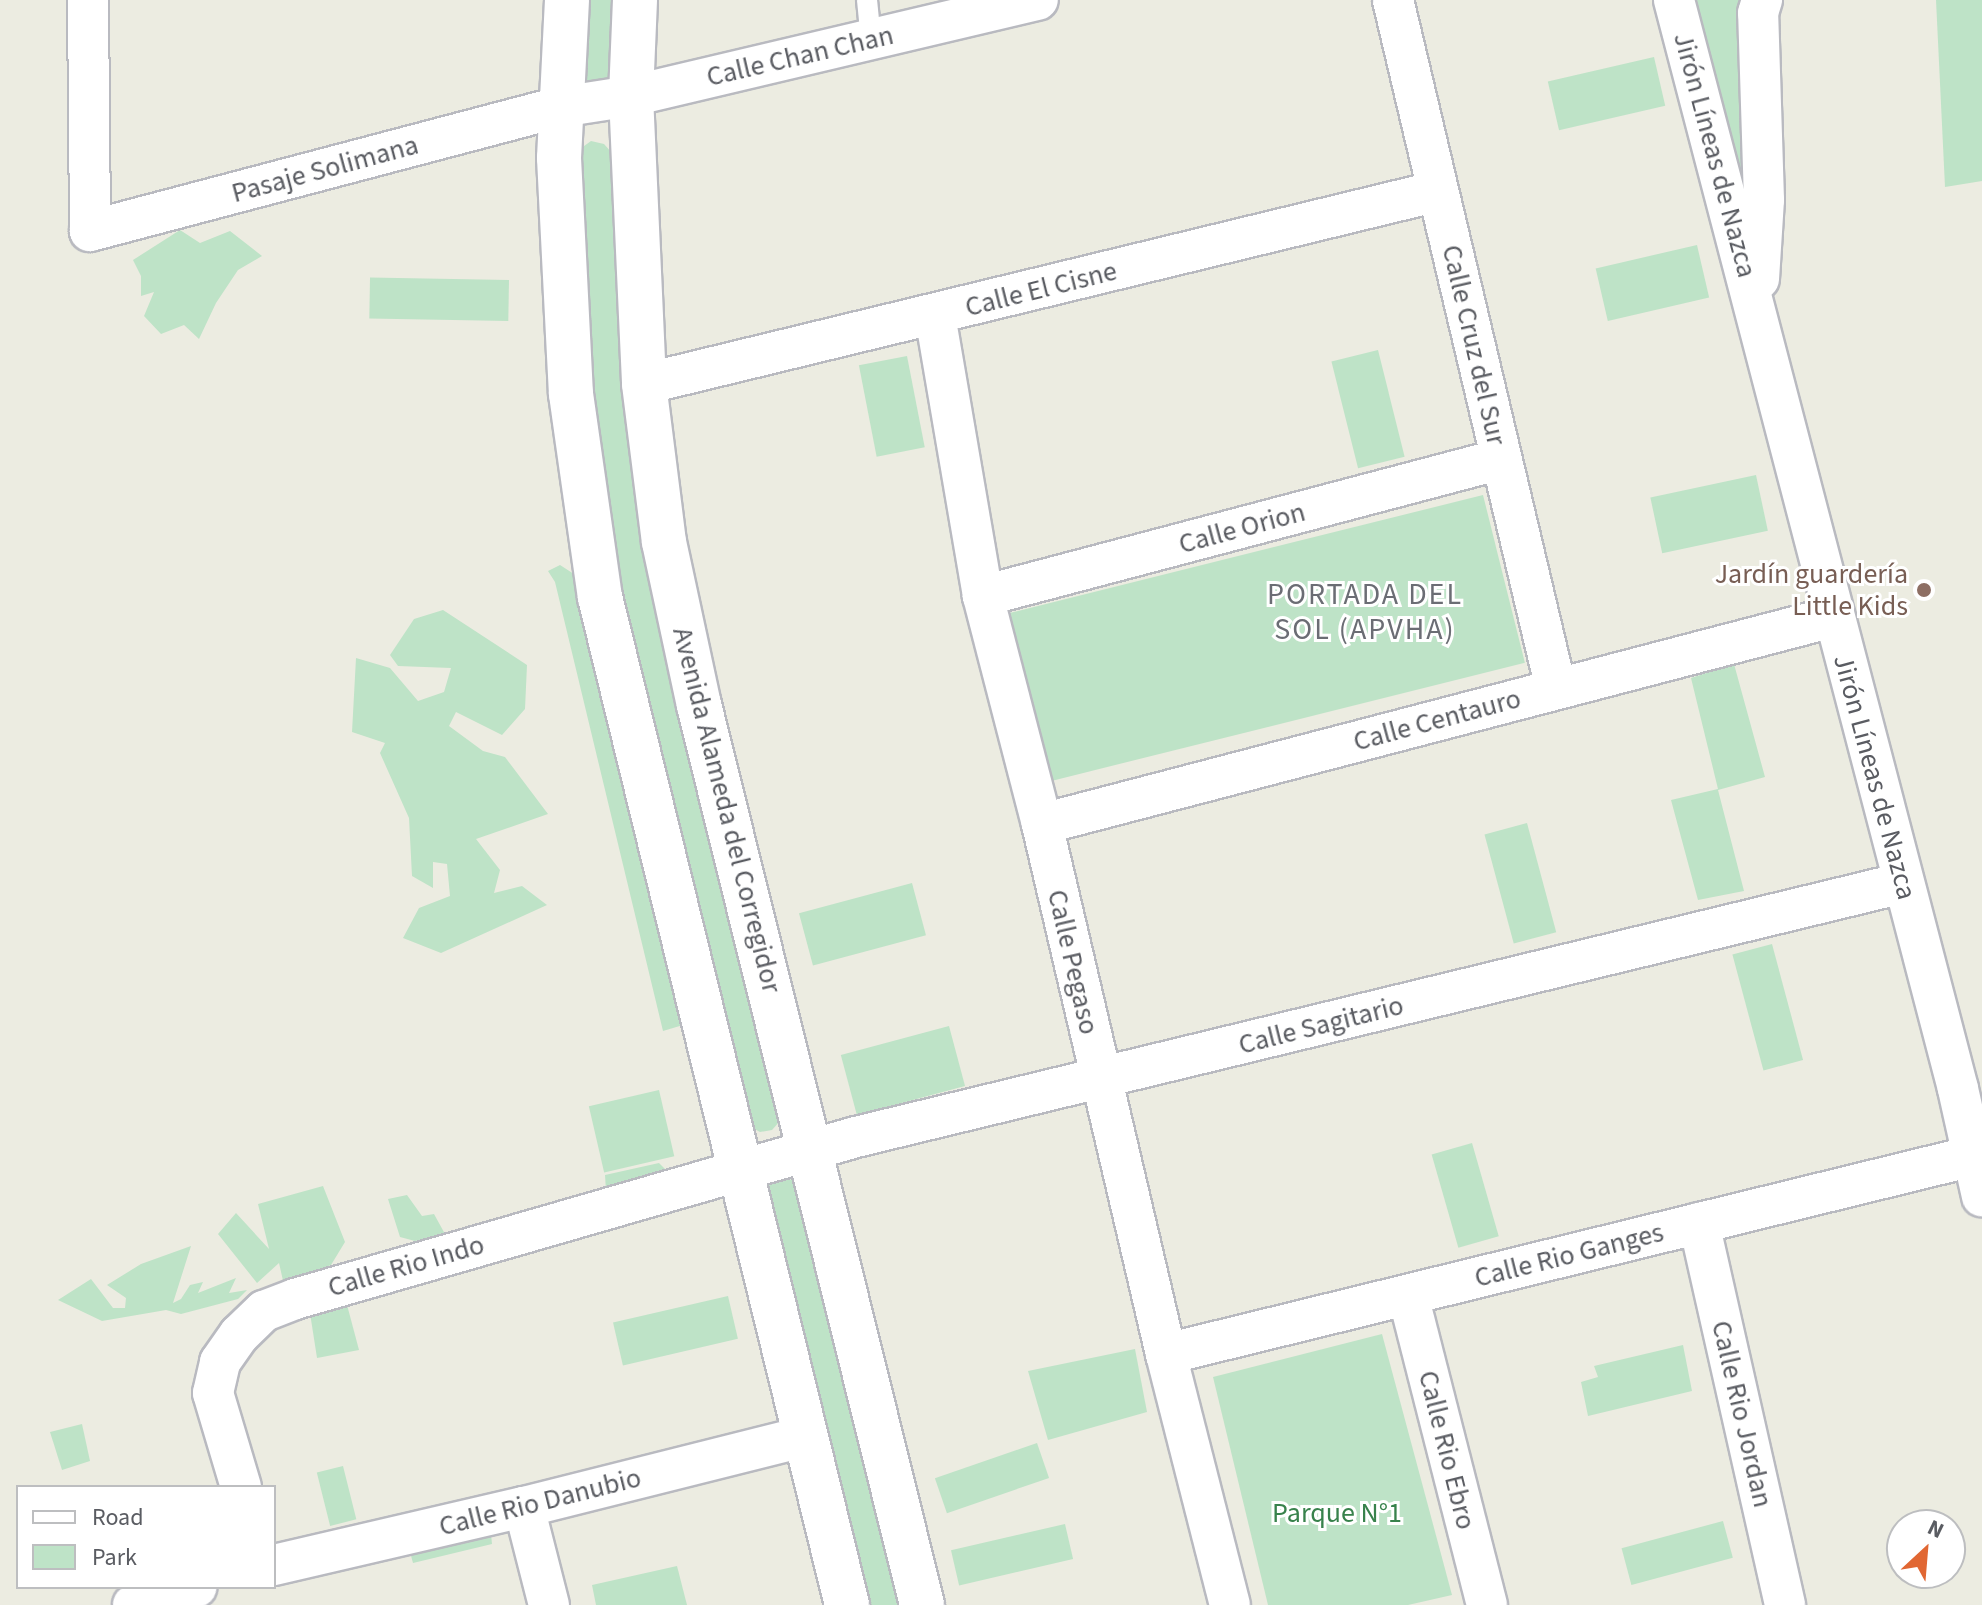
<!DOCTYPE html>
<meta charset="utf-8">
<style>
body{margin:0}
#map{position:relative;width:1982px;height:1605px;overflow:hidden;background:#ecece1;font-family:"Source Sans 3",sans-serif}
div>[style]{position:absolute}
.green>*{inset:0;background:#bee3c7;transform-origin:0 0}
.roads{filter:drop-shadow(2px 0 #b9bac0) drop-shadow(-2px 0 #b9bac0) drop-shadow(0 2px #b9bac0) drop-shadow(0 -2px #b9bac0)}
.lane>*{height:20px;margin:-10px;padding:0 10px;transform-origin:10px;border-radius:10px;background:#fff}
.street>*{height:40px;margin:-20px;padding:0 20px;transform-origin:20px;border-radius:20px;background:#fff}
.secondary>*{height:44px;margin:-22px;padding:0 22px;transform-origin:22px;border-radius:22px;background:#fff}
.dots>*{width:22px;height:22px;translate:-50% -50%;box-sizing:border-box;border:4px solid #fff;border-radius:50%}
span{translate:-50% -50%;white-space:nowrap;text-align:center;line-height:1.15;-webkit-text-stroke:6px #fff;paint-order:stroke}
.street-label{font-size:28px;color:#5a5c62}
.education-label{font-size:28px;color:#785e54}
.right{translate:-100% -50%;text-align:right}
.park-label{font-size:28px;color:#38824c}
.neighbourhood-label{font-size:30px;color:#6b6d74;letter-spacing:2px}
.legend{position:absolute;left:16px;top:1485px;width:260px;height:104px;box-sizing:border-box;background:#fff;border:2px solid #bdbec0;margin:0;padding:10px 14px;list-style:none;font-size:24px;color:#5a5c62}
.legend li{display:flex;align-items:center;gap:16px;height:40px}
.legend b{width:40px;border:2px solid #bdbec0}
.north{position:absolute;left:1886px;top:1509px;width:80px;height:80px;box-sizing:border-box;background:#fff;border:2px solid #bdbec0;border-radius:50%;rotate:26deg;font-size:22px;font-weight:700;line-height:32px;text-align:center;color:#5a5c62}
.north::after{content:'';display:block;margin:auto;width:28px;height:36px;background:#e16733;clip-path:polygon(50% 0,100% 100%,50% 72%,0 100%)}
</style>
<div id="map">
<div class="green">
<i style="clip-path:polygon(585px 0,619px 0,610px 81px,598px 85px,586px 81px,580px 74px)"></i>
<i style="clip-path:polygon(1689px 0,1748px 0,1748px 233px)"></i>
<i style="clip-path:polygon(1936px 0,1982px 0,1982px 181px,1945px 187px)"></i>
<i style="left:1654px;top:57px;width:50px;height:109px;rotate:77deg"></i>
<i style="clip-path:polygon(591px 141px,604px 144px,612px 153px,780px 1121px,772px 1130px,760px 1132px,751px 1127px,619px 613px,592px 427px,580px 149px)"></i>
<i style="clip-path:polygon(180px 230px,200px 243px,230px 231px,262px 256px,238px 270px,216px 303px,199px 339px,184px 325px,161px 334px,144px 316px,154px 292px,141px 296px,141px 276px,133px 260px)"></i>
<i style="left:1697px;top:245px;width:54px;height:104px;rotate:77deg"></i>
<i style="left:509px;top:280px;width:41px;height:139px;rotate:91deg"></i>
<i style="left:1378px;top:350px;width:110px;height:48px;rotate:76deg"></i>
<i style="left:907px;top:356px;width:93px;height:49px;rotate:79deg"></i>
<i style="left:1756px;top:475px;width:57px;height:108px;rotate:78deg"></i>
<i style="left:1483px;top:495px;width:173px;height:488px;rotate:76deg"></i>
<i style="clip-path:polygon(560px 565px,577px 576px,683px 1025px,663px 1031px,555px 582px,548px 571px)"></i>
<i style="clip-path:polygon(443px 610px,527px 665px,525px 709px,502px 735px,456px 712px,449px 726px,483px 751px,505px 757px,548px 814px,476px 839px,500px 870px,494px 893px,522px 886px,547px 905px,441px 953px,403px 938px,419px 908px,450px 896px,447px 864px,433px 862px,433px 888px,412px 876px,409px 818px,380px 753px,385px 743px,352px 732px,356px 658px,390px 668px,418px 701px,444px 692px,451px 668px,398px 666px,390px 655px,414px 619px)"></i>
<i style="clip-path:polygon(1734px 664px,1765px 777px,1718px 790px,1744px 891px,1698px 900px,1671px 800px,1718px 789px,1691px 678px)"></i>
<i style="left:1527px;top:823px;width:113px;height:44px;rotate:75deg"></i>
<i style="left:912px;top:883px;width:54px;height:117px;rotate:75deg"></i>
<i style="left:1772px;top:944px;width:120px;height:41px;rotate:75deg"></i>
<i style="left:949px;top:1026px;width:62px;height:112px;rotate:75deg"></i>
<i style="left:659px;top:1090px;width:68px;height:72px;rotate:77deg"></i>
<i style="left:1472px;top:1143px;width:97px;height:42px;rotate:74deg"></i>
<i style="clip-path:polygon(659px 1163px,670px 1174px,606px 1191px,605px 1175px)"></i>
<i style="clip-path:polygon(784px 1177px,797px 1182px,905px 1605px,864px 1605px,763px 1190px,771px 1180px)"></i>
<i style="clip-path:polygon(323px 1186px,345px 1242px,331px 1265px,284px 1285px,279px 1263px,257px 1283px,218px 1234px,236px 1213px,269px 1249px,258px 1204px)"></i>
<i style="clip-path:polygon(407px 1195px,422px 1216px,434px 1214px,445px 1234px,415px 1241px,400px 1237px,388px 1199px)"></i>
<i style="clip-path:polygon(191px 1246px,173px 1303px,181px 1299px,190px 1285px,203px 1282px,198px 1293px,236px 1278px,229px 1293px,247px 1290px,238px 1299px,181px 1314px,166px 1310px,102px 1321px,58px 1300px,91px 1279px,113px 1308px,125px 1308px,126px 1298px,107px 1285px,141px 1264px)"></i>
<i style="left:728px;top:1296px;width:44px;height:118px;rotate:77deg"></i>
<i style="clip-path:polygon(346px 1301px,359px 1350px,317px 1358px,310px 1313px)"></i>
<i style="clip-path:polygon(1382px 1334px,1452px 1595px,1408px 1605px,1268px 1605px,1213px 1377px)"></i>
<i style="clip-path:polygon(1683px 1345px,1692px 1391px,1588px 1416px,1581px 1382px,1598px 1377px,1594px 1366px)"></i>
<i style="clip-path:polygon(1135px 1349px,1147px 1412px,1048px 1440px,1028px 1371px)"></i>
<i style="clip-path:polygon(82px 1424px,90px 1461px,62px 1470px,50px 1432px)"></i>
<i style="left:1037px;top:1443px;width:37px;height:108px;rotate:71deg"></i>
<i style="left:343px;top:1466px;width:55px;height:27px;rotate:76deg"></i>
<i style="left:1723px;top:1521px;width:38px;height:105px;rotate:75deg"></i>
<i style="left:1065px;top:1524px;width:36px;height:117px;rotate:77deg"></i>
<i style="clip-path:polygon(491px 1534px,492px 1544px,413px 1563px,410px 1552px)"></i>
<i style="clip-path:polygon(677px 1566px,687px 1605px,596px 1605px,592px 1585px)"></i>
</div>
<div class="roads">
<div class="lane">
<i style="left:867px;top:0;width:40px;rotate:84.3deg"></i>
</div>
<div class="street">
<i style="left:88px;top:0;width:231px;rotate:89.5deg"></i>
<i style="left:90px;top:231px;width:486px;rotate:-14.8deg"></i>
<i style="left:560px;top:107px;width:72px;rotate:-8.8deg"></i>
<i style="left:631px;top:96px;width:418px;rotate:-13.3deg"></i>
<i style="left:1393px;top:0;width:708px;rotate:76.69deg"></i>
<i style="left:1674px;top:0;width:1125px;rotate:75.38deg"></i>
<i style="left:1958px;top:1089px;width:110px;rotate:77.4deg"></i>
<i style="left:1759px;top:279px;width:79px;rotate:-86.4deg"></i>
<i style="left:1764px;top:200px;width:187px;rotate:-91.8deg"></i>
<i style="left:1758px;top:13px;width:14px;rotate:-73deg"></i>
<i style="left:935px;top:315px;width:285px;rotate:80.3deg"></i>
<i style="left:983px;top:596px;width:236px;rotate:75.5deg"></i>
<i style="left:1042px;top:824px;width:544px;rotate:76.83deg"></i>
<i style="left:1166px;top:1354px;width:259px;rotate:75.7deg"></i>
<i style="left:644px;top:384px;width:817px;rotate:-13.66deg"></i>
<i style="left:983px;top:596px;width:536px;rotate:-14.81deg"></i>
<i style="left:1042px;top:824px;width:818px;rotate:-14.67deg"></i>
<i style="left:1699px;top:1223px;width:392px;rotate:77.3deg"></i>
<i style="left:1408px;top:1295px;width:320px;rotate:75.7deg"></i>
<i style="left:1166px;top:1354px;width:831px;rotate:-13.79deg"></i>
<i style="left:241px;top:1487px;width:98px;rotate:-106.6deg"></i>
<i style="left:213px;top:1393px;width:32px;rotate:-77deg"></i>
<i style="left:220px;top:1362px;width:33px;rotate:-55deg"></i>
<i style="left:239px;top:1335px;width:35px;rotate:-44deg"></i>
<i style="left:264px;top:1311px;width:33px;rotate:-21deg"></i>
<i style="left:295px;top:1299px;width:584px;rotate:-16.11deg"></i>
<i style="left:856px;top:1137px;width:1077px;rotate:-13.64deg"></i>
<i style="left:524px;top:1507px;width:101px;rotate:75.7deg"></i>
<i style="left:274px;top:1565px;width:257px;rotate:-13.1deg"></i>
<i style="left:524px;top:1507px;width:291px;rotate:-14.1deg"></i>
<i style="left:133px;top:1605px;width:66px;rotate:-15.9deg"></i>
</div>
<div class="secondary">
<i style="left:567px;top:0;width:158px;rotate:92.9deg"></i>
<i style="left:559px;top:158px;width:236px;rotate:87.1deg"></i>
<i style="left:571px;top:394px;width:205px;rotate:81.9deg"></i>
<i style="left:600px;top:597px;width:1038px;rotate:76.23deg"></i>
<i style="left:635px;top:0;width:96px;rotate:92.4deg"></i>
<i style="left:631px;top:96px;width:288px;rotate:87.4deg"></i>
<i style="left:644px;top:384px;width:159px;rotate:82.8deg"></i>
<i style="left:664px;top:542px;width:167px;rotate:77.9deg"></i>
<i style="left:699px;top:705px;width:927px;rotate:76.08deg"></i>
</div>
</div>
<div class="dots">
<i style="left:1924px;top:590px;background:#8d6e63"></i>
</div>
<div class="street-label">
<span style="left:800px;top:56px;rotate:-13deg">Calle Chan Chan</span>
<span style="left:1715px;top:155px;rotate:75deg">Jirón Líneas de Nazca</span>
<span style="left:325px;top:169px;rotate:-15deg">Pasaje Solimana</span>
<span style="left:1041px;top:289px;rotate:-14deg">Calle El Cisne</span>
<span style="left:1474px;top:345px;rotate:77deg">Calle Cruz del Sur</span>
<span style="left:1242px;top:528px;rotate:-15deg">Calle Orion</span>
<span style="left:1437px;top:720px;rotate:-15deg">Calle Centauro</span>
<span style="left:1875px;top:777px;rotate:75deg">Jirón Líneas de Nazca</span>
<span style="left:727px;top:810px;rotate:76deg">Avenida Alameda del Corregidor</span>
<span style="left:1073px;top:962px;rotate:77deg">Calle Pegaso</span>
<span style="left:1321px;top:1025px;rotate:-14deg">Calle Sagitario</span>
<span style="left:1569px;top:1255px;rotate:-14deg">Calle Rio Ganges</span>
<span style="left:406px;top:1266px;rotate:-16deg">Calle Rio Indo</span>
<span style="left:1742px;top:1414px;rotate:77deg">Calle Rio Jordan</span>
<span style="left:1447px;top:1450px;rotate:76deg">Calle Rio Ebro</span>
<span style="left:540px;top:1502px;rotate:-14deg">Calle Rio Danubio</span>
</div>
<div class="education-label">
<span class="right" style="left:1908px;top:590px">Jardín guardería<br>Little Kids</span>
</div>
<div class="park-label">
<span style="left:1337px;top:1513px">Parque N°1</span>
</div>
<div class="neighbourhood-label">
<span style="left:1365px;top:612px">PORTADA DEL<br>SOL (APVHA)</span>
</div>
<ul class="legend">
<li><b style="height:10px;background:#fff"></b>Road</li>
<li><b style="height:22px;background:#bee3c7"></b>Park</li>
</ul>
<div class="north">N</div>
</div>
